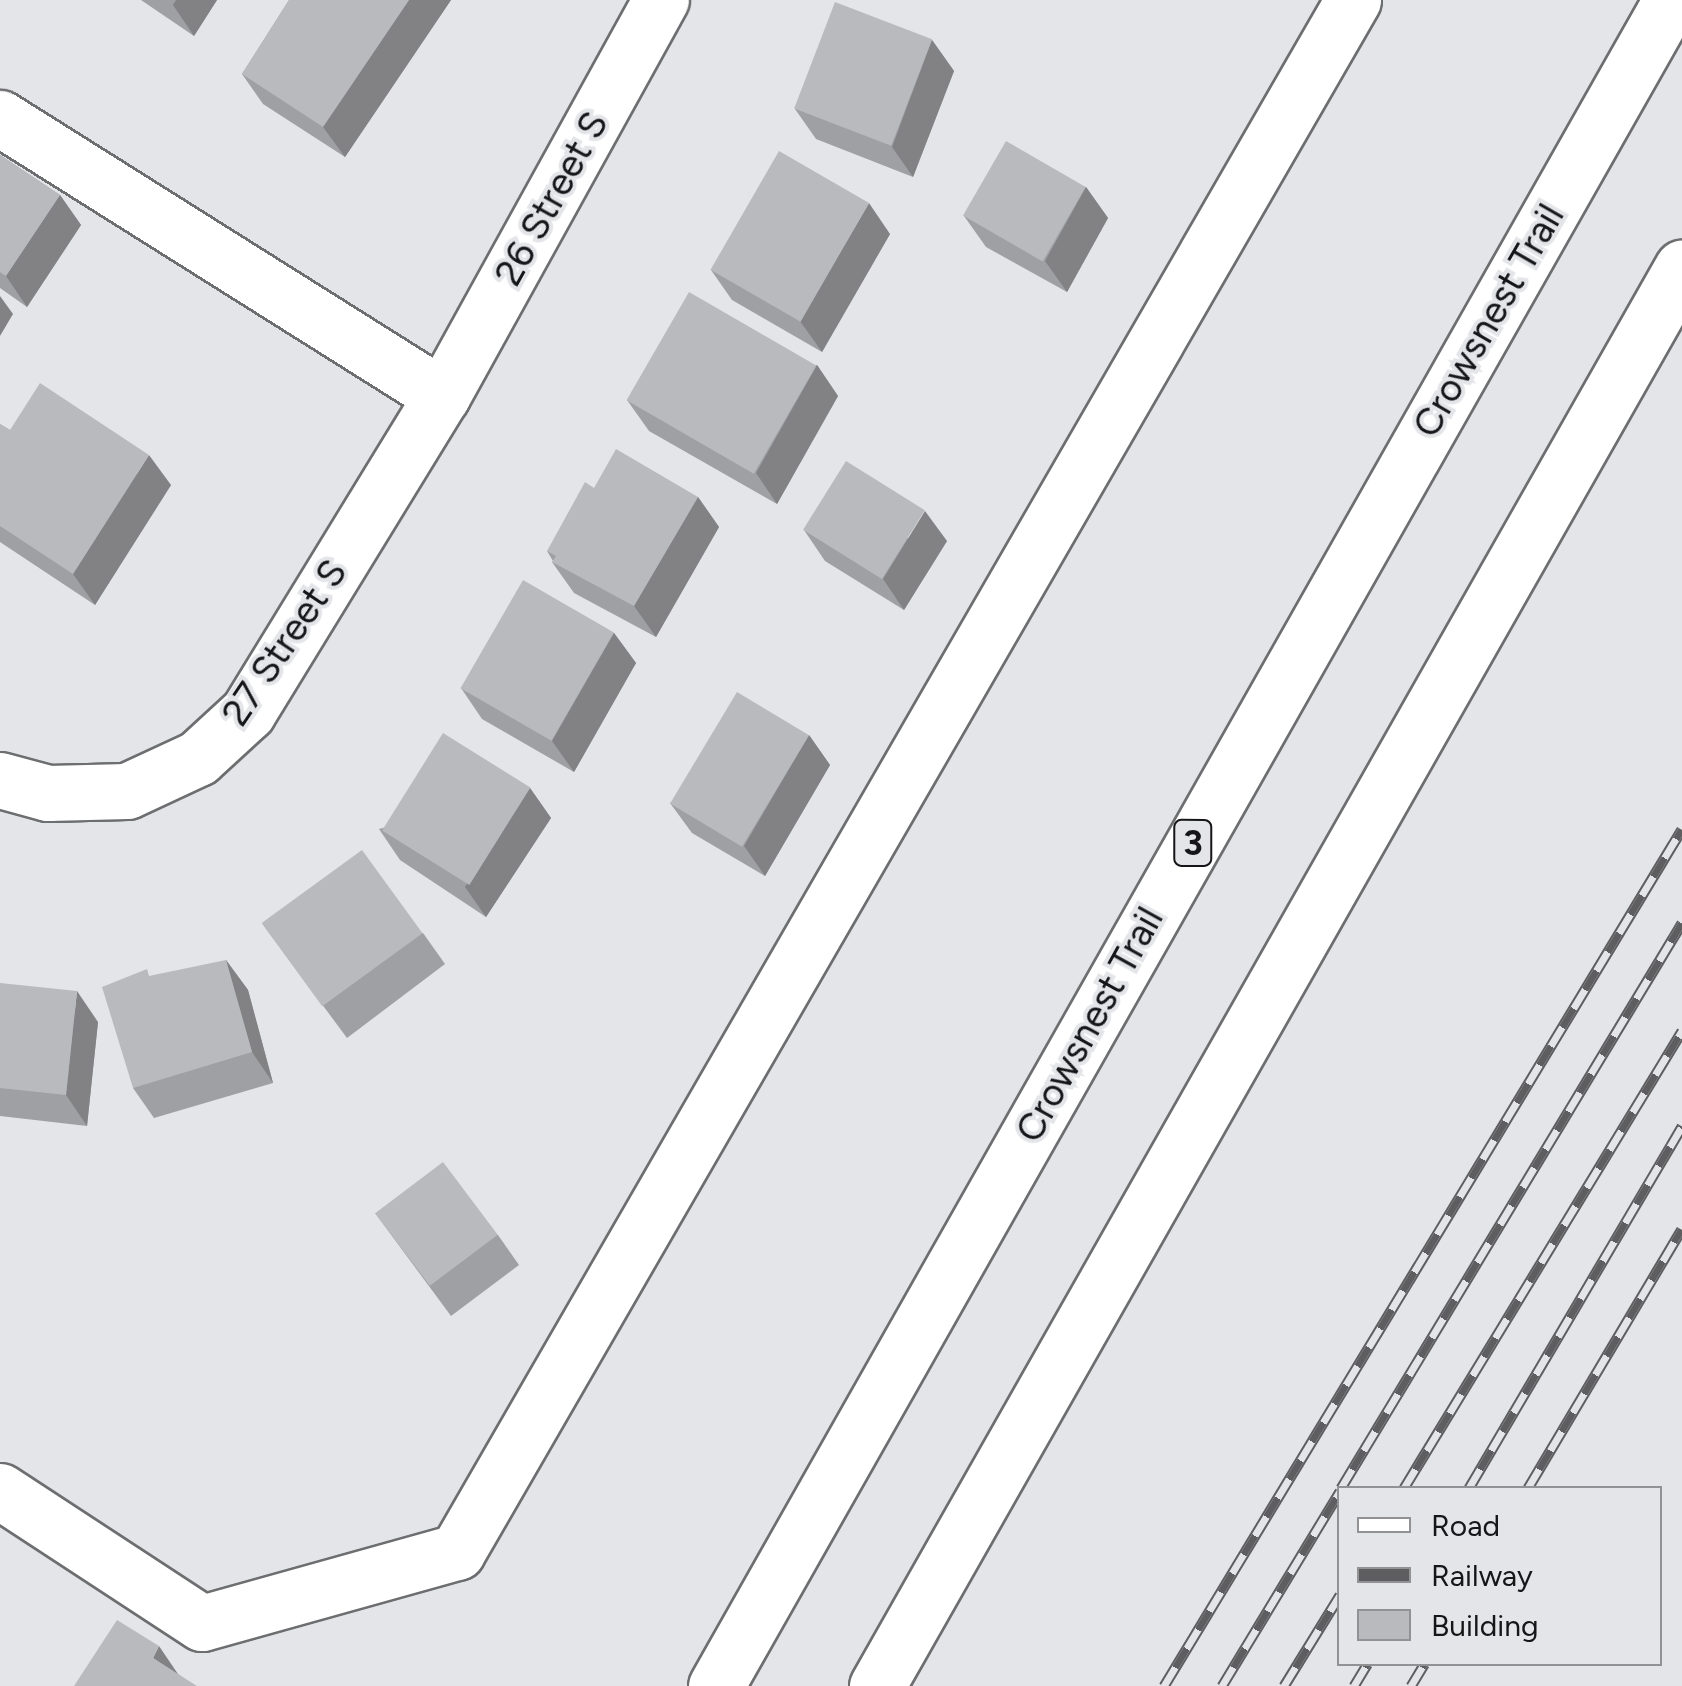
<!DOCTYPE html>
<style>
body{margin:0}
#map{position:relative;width:1682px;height:1686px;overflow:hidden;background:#e4e5e8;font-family:Figtree,sans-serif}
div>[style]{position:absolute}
.roads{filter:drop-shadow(2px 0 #6d6e70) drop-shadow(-2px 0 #6d6e70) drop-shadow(0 2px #6d6e70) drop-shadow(0 -2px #6d6e70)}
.minor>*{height:55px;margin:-27.5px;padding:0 27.5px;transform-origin:27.5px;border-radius:27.5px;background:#fff}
.highway>*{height:55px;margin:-27.5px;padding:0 27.5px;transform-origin:27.5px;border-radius:27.5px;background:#fff}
.rail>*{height:11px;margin-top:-5.5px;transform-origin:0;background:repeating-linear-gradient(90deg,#e4e5e8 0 22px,#5e5e60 0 44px);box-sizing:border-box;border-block:2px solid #5e5e60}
.wall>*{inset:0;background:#9fa0a3}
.shaded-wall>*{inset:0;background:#828284}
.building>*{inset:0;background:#b9babd;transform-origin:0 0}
span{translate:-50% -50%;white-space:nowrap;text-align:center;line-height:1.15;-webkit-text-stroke:8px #e4e5e8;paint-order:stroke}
.shield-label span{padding:2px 8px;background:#e4e5e8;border:2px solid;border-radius:8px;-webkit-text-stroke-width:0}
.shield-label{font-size:35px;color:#161618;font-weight:700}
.street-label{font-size:38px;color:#161618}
.legend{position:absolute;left:1337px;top:1486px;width:325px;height:180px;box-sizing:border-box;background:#e4e5e8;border:2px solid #929295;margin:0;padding:12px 18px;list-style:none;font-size:30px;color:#161618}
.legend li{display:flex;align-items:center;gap:20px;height:50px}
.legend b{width:50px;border:2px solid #929295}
</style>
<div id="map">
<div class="roads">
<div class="minor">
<i style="left:0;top:118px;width:522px;rotate:32.17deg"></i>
<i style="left:0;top:780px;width:50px;rotate:15.2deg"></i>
<i style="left:48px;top:793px;width:79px;rotate:-1.5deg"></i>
<i style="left:127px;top:791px;width:78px;rotate:-24.9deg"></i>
<i style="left:198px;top:758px;width:68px;rotate:-42.6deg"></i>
<i style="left:248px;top:712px;width:371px;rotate:-58.5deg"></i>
<i style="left:442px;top:396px;width:453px;rotate:-61.1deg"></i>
<i style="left:0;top:1491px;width:241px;rotate:33.2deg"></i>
<i style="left:202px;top:1623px;width:265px;rotate:-15.6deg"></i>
<i style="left:457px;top:1552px;width:1792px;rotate:-60deg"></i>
</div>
<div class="highway">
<i style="left:716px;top:1686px;width:1938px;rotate:-60.47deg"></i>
<i style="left:877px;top:1686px;width:1631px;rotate:-60.42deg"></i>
</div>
</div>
<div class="rail">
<i style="left:1341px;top:1488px;width:660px;rotate:-58.89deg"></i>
<i style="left:1404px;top:1488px;width:535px;rotate:-58.69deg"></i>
<i style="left:1469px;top:1488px;width:420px;rotate:-59.5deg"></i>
<i style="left:1528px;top:1488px;width:301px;rotate:-59.3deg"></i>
<i style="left:1164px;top:1686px;width:1001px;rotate:-58.85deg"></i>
<i style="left:1222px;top:1686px;width:228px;rotate:-58.8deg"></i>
<i style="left:1284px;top:1686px;width:107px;rotate:-58.4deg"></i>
<i style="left:1354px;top:1686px;width:26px;rotate:-59deg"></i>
<i style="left:1411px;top:1686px;width:26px;rotate:-59deg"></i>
</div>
<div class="wall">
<i style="clip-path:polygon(141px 0,217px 0,194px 36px)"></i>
<i style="clip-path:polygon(289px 0,451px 0,345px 157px,263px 104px,242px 74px)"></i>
<i style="clip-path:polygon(932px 40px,954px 71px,913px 177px,816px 139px,795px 109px)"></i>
<i style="clip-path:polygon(0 155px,60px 195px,81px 225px,27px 307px,0 288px)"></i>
<i style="clip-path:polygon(1086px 187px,1108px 218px,1067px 292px,986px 247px,964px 216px)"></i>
<i style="clip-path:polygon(890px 234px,822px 352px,732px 300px,711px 270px)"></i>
<i style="clip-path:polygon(817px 365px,838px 396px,777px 504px,649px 431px,627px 400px)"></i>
<i style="clip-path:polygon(0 424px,10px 430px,171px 485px,95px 605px,0 542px)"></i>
<i style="clip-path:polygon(698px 497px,719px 527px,656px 637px,574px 593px,552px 562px,553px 561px,547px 551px)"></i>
<i style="clip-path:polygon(804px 530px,947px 541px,904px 610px,825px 561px)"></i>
<i style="clip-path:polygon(614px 633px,636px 663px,574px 772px,482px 719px,461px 688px)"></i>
<i style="clip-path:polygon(809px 735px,830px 765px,765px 876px,692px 833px,670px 803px)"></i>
<i style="clip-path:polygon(530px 788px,551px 818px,486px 917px,400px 860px,379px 829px)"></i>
<i style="clip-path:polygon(264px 926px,423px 933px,445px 964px,347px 1038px)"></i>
<i style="clip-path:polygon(226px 960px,248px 990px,273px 1083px,154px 1118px,133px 1088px)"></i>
<i style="clip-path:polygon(0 983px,98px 1022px,87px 1126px,0 1116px)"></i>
<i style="clip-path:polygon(375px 1213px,498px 1235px,519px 1265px,451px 1316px)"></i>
</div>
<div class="shaded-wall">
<i style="clip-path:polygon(176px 0,217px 0,194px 36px,173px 5px)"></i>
<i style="clip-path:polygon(409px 0,451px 0,345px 157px,323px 127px)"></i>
<i style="clip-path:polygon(932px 40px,954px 71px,913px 177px,892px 147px)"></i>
<i style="clip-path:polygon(1086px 187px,1108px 218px,1067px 292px,1045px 261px)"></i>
<i style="clip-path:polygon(60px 195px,81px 225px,27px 307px,6px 276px)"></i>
<i style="clip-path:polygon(869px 203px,890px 234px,822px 352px,800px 321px)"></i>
<i style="clip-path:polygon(0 296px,13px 314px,0 336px)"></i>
<i style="clip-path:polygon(817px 365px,838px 396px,777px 504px,756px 473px)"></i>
<i style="clip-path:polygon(149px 455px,171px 485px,95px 605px,73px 574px)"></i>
<i style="clip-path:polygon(698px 497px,719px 527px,656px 637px,634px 606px)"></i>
<i style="clip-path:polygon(925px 511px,947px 541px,904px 610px,883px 579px)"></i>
<i style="clip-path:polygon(614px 633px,636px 663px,574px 772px,552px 741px)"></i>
<i style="clip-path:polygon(809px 735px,830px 765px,765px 876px,744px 846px)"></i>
<i style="clip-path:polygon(530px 788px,551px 818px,486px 917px,465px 887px)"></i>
<i style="clip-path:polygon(226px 960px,248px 990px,273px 1083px,252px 1052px)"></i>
<i style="clip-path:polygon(77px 991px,98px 1022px,87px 1126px,66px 1095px)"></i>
<i style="clip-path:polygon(159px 1646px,180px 1677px,153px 1658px)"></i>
</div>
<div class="building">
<i style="clip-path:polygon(289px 0,409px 0,323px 127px,242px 74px)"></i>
<i style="left:835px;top:2px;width:104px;height:114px;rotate:21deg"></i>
<i style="left:1006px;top:141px;width:92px;height:86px;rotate:30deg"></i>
<i style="left:779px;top:151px;width:104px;height:137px;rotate:30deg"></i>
<i style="clip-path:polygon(0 155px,60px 195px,6px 276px,0 272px)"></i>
<i style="left:689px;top:292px;width:147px;height:125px;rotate:30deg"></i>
<i style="clip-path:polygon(40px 383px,149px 455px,73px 574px,0 526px,0 424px,10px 430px)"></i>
<i style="clip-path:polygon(616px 449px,698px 497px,634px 606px,552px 562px,556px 556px,547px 551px,585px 482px,594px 488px)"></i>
<i style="left:846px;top:461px;width:93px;height:81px;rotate:32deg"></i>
<i style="left:523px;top:580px;width:105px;height:125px;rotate:30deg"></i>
<i style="left:737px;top:692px;width:84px;height:130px;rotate:31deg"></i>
<i style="left:443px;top:733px;width:103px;height:115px;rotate:32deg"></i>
<i style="left:362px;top:850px;width:103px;height:124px;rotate:54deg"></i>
<i style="clip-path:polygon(226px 960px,252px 1052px,133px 1088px,102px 987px,147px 969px,149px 976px)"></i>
<i style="clip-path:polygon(0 983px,77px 991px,66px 1095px,0 1088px)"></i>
<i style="left:443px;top:1162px;width:91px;height:85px;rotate:53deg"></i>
<i style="clip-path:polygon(117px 1620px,159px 1646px,153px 1658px,197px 1686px,74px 1686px)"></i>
</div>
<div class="shield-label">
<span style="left:1193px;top:843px">3</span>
</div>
<div class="street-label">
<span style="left:552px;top:199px;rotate:-61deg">26 Street S</span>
<span style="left:1489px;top:321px;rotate:-60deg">Crowsnest Trail</span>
<span style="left:285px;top:643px;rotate:-56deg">27 Street S</span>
<span style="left:1090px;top:1025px;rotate:-61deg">Crowsnest Trail</span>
</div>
<ul class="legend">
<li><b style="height:12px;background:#fff"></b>Road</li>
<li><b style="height:12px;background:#5e5e60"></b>Railway</li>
<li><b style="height:28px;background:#b9babd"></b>Building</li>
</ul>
</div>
